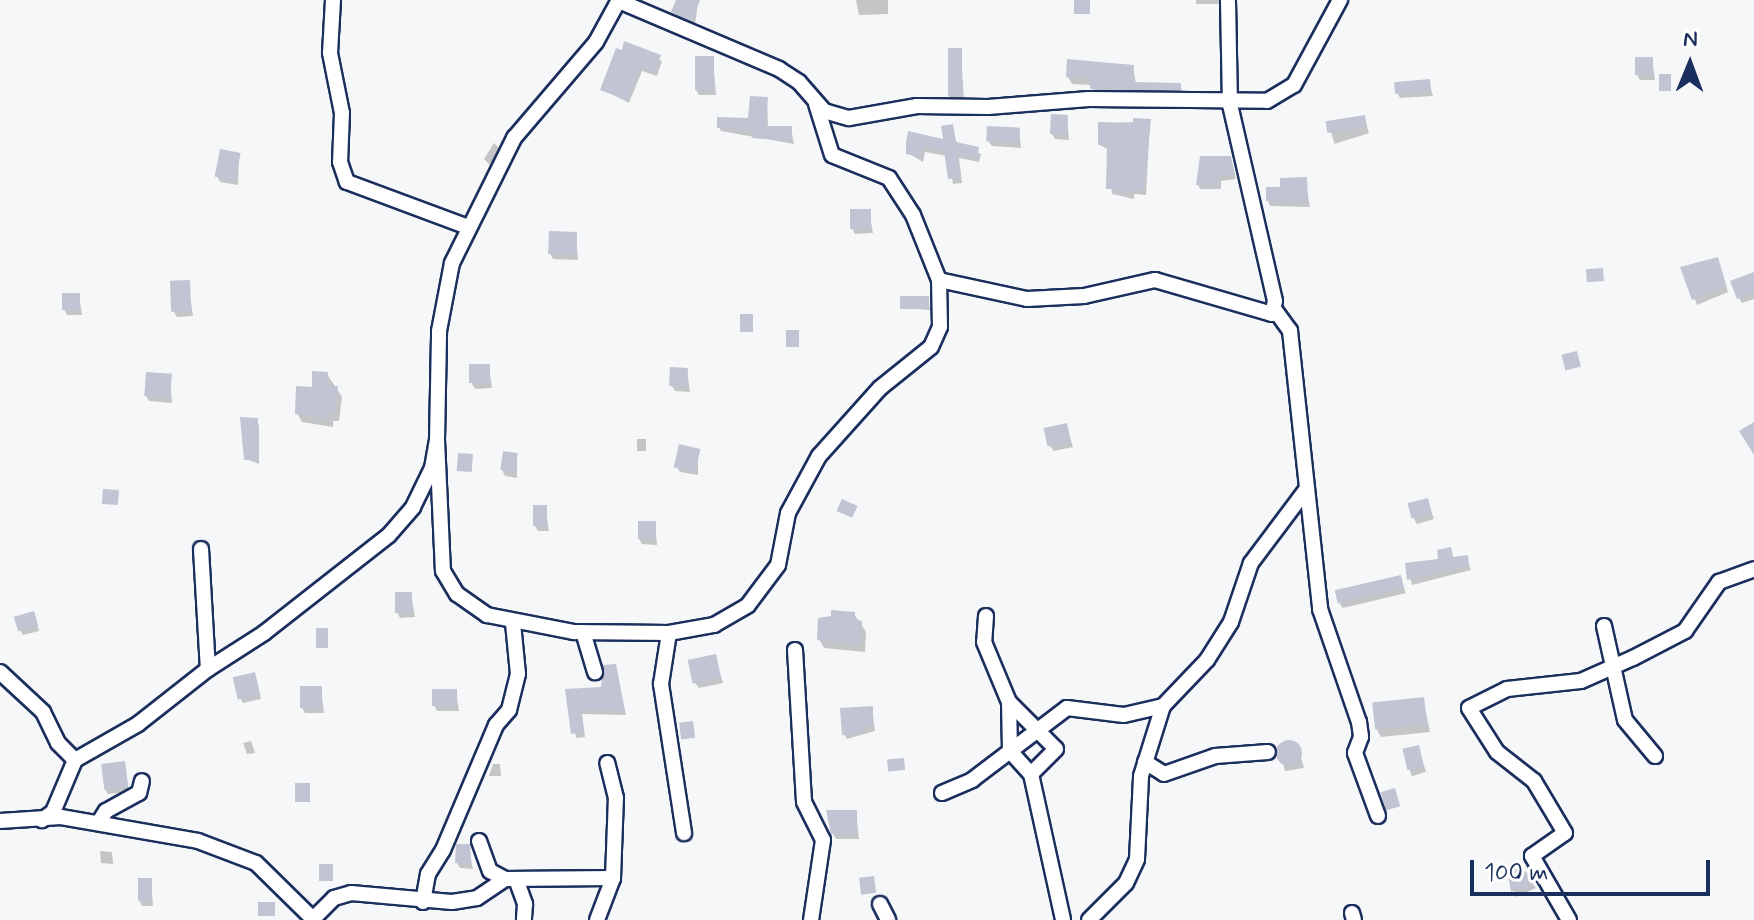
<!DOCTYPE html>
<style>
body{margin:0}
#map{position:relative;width:1754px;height:920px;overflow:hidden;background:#f6f7f9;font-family:Mynerve,sans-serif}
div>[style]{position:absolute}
.shadow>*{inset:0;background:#0003;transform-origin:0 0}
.building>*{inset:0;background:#c0c4d3;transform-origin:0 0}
.round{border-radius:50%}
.roads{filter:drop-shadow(2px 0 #1b2f5e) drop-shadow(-2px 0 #1b2f5e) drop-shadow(0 2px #1b2f5e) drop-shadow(0 -2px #1b2f5e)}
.street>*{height:14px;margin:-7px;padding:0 7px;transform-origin:7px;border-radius:7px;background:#fff}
span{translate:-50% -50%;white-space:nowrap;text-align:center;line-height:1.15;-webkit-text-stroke:7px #fff;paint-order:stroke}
.north{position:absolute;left:1650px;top:24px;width:80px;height:80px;-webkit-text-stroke:6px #fff;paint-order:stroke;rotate:1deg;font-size:22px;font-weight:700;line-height:32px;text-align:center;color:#1b2f5e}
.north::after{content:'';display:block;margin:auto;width:28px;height:36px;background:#1b2f5e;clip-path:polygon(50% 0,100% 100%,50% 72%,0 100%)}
.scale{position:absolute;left:1470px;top:860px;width:240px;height:36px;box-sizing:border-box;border:4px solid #1b2f5e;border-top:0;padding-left:10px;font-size:24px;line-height:28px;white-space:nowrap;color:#1b2f5e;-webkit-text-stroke:6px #fff;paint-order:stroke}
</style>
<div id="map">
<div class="shadow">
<i style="clip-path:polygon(678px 0,698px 3px,695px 25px,676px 18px)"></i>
<i style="clip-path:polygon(856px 0,888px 0,888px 14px,859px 15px)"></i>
<i style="left:1196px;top:0;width:24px;height:4px"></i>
<i style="clip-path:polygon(625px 44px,662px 61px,657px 76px,642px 71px,629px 103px,602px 89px)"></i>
<i style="clip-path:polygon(961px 50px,964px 102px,952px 101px,949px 96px)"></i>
<i style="clip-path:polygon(713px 58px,716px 95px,699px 95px,696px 90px)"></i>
<i style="clip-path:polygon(1652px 59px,1655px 80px,1640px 80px,1637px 75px)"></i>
<i style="clip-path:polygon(1133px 67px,1136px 84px,1180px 85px,1184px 97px,1096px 96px,1092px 85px,1072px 84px,1068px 77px)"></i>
<i style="clip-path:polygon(1429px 81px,1433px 96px,1400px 98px,1397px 92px)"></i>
<i style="clip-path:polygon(767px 99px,768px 128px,791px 128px,794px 144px,721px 131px,719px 127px,750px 120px)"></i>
<i style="clip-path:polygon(1067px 117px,1069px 140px,1055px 139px,1052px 134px)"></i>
<i style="left:1364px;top:117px;width:17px;height:36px;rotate:73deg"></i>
<i style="clip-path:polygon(1150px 121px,1146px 195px,1134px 194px,1134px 199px,1112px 194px,1109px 150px,1100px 145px,1100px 124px)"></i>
<i style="clip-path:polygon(952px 126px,957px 144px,981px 154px,979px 162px,959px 158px,962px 183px,953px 184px,947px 156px,925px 152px,923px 162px,908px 153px,910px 133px,945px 141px)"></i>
<i style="clip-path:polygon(1019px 130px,1021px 148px,992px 146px,988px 141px)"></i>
<i style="clip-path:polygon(494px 143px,502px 151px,493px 168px,484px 159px)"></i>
<i style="clip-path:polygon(239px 154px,238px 185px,220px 182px,217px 176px)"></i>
<i style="clip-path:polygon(1230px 158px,1236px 179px,1221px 181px,1221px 189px,1200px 189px,1198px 185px)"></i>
<i style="clip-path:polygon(1305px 179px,1310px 207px,1270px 206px,1268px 201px,1282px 189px)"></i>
<i style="clip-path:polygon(869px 211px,873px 233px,855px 234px,852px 228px)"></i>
<i style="clip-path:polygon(576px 234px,578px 260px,553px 259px,550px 253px)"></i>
<i style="clip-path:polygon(1720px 264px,1728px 292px,1697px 305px,1683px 268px)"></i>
<i style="clip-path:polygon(1754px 276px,1754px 299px,1742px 303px,1739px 298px)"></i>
<i style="clip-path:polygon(188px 282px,193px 316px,177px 317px,174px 312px)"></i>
<i style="clip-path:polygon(79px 295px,82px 315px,67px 315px,64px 309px)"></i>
<i style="clip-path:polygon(928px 298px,930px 310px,902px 308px)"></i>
<i style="clip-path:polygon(489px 366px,492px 388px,475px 389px,472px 384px)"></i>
<i style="clip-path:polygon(687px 370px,690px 392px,675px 391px,672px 386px)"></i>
<i style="clip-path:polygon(327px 374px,342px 397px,339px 421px,333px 421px,333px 427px,302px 422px,297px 413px)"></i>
<i style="clip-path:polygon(170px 376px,172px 403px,149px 401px,146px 396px)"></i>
<i style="clip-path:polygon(241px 419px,259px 425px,259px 464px,246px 459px)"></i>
<i style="clip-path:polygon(1066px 425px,1073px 447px,1054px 451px,1050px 446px)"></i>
<i style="left:637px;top:439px;width:9px;height:12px"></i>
<i style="clip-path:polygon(698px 450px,698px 475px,680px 472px,676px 466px)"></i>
<i style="clip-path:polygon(517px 455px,517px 478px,505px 476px,502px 470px)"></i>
<i style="clip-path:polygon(1427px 500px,1434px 519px,1417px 524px,1414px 519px)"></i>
<i style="clip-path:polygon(545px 507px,549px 531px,538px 531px,535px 526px)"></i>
<i style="clip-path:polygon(655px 523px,657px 545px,642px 544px,639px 539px)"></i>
<i style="clip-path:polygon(1450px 549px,1454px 559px,1466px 557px,1471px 570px,1412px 585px,1407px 564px,1441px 560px)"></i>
<i style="clip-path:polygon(1400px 578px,1406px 593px,1343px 608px,1339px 603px)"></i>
<i style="clip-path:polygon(411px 594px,415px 617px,400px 618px,397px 612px)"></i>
<i style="clip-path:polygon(854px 614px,866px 632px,865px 652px,824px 648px,819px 639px)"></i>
<i style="clip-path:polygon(36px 619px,39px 631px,23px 635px,20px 630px)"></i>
<i style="clip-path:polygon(715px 656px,723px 683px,699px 688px,695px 683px)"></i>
<i style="clip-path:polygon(615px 666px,626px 715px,582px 714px,585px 737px,576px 738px,568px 691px,603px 689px)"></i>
<i style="clip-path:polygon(254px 674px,261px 699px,243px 703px,240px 698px)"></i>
<i style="clip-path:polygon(321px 688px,324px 713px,305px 713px,302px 708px)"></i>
<i style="clip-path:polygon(456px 691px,459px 711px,437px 711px,434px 705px)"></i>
<i style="clip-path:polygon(1423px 699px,1430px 732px,1381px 737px,1376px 728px)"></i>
<i style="clip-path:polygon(872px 708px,875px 731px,847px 739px,844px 734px)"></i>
<i style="clip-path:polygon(251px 741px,255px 753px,247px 754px,243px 743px)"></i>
<i style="clip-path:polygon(1297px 743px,1304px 768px,1285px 771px,1279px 746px)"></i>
<i style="left:1418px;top:747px;width:26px;height:15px;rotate:72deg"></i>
<i style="clip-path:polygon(124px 763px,129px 792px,108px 794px,105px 789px)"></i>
<i style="clip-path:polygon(493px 764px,500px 764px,501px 776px,489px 776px)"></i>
<i style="clip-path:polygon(856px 812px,859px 839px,836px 839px,833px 834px)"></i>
<i style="clip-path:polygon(468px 846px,473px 869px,460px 868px,457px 863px)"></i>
<i style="clip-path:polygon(100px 851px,112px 852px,113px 864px,101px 863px)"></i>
<i style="clip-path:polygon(1519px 866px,1536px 888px,1516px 897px,1509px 870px)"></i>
<i style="clip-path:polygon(151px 880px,153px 906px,142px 906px,139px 900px)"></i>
</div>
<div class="building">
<i style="clip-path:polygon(676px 0,700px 0,692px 21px,671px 12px)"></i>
<i style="left:1074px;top:0;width:16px;height:14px"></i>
<i style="clip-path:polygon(624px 41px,661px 55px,654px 73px,640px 67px,627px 100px,600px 90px,616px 48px,622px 50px)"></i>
<i style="left:948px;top:48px;width:14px;height:48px"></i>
<i style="left:695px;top:56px;width:19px;height:34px"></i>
<i style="left:1635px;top:57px;width:18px;height:18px"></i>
<i style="clip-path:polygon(1067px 59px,1134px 65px,1133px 82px,1181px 83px,1181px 90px,1090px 89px,1090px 78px,1066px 77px)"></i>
<i style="left:1659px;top:74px;width:12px;height:17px"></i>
<i style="left:1430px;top:79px;width:12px;height:36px;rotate:85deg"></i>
<i style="clip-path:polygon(750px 96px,768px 97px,766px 126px,792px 126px,792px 141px,752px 138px,752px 130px,717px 128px,717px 117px,748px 118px)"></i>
<i style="left:1051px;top:114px;width:17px;height:20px;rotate:3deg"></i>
<i style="left:1365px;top:115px;width:12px;height:40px;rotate:81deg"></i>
<i style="clip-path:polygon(1133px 118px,1151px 119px,1144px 190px,1116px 194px,1116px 189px,1106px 189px,1107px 145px,1098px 145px,1098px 122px,1133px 123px)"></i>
<i style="clip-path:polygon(953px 124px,956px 142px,979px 147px,977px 158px,957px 154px,961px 178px,948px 179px,944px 151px,923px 147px,921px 157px,906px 154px,906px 143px,908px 131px,943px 139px,941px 126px)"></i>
<i style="left:987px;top:126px;width:33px;height:15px;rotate:3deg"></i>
<i style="left:220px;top:149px;width:21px;height:28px;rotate:11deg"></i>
<i style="clip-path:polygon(1200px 156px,1231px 156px,1235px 175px,1219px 176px,1219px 185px,1196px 185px)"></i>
<i style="clip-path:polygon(1307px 177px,1308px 202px,1266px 201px,1266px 187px,1280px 187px,1280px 178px)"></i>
<i style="left:850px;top:209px;width:21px;height:20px"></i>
<i style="left:549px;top:231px;width:28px;height:23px;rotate:2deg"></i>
<i style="clip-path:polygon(1718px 257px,1726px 286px,1692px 300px,1680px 267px)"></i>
<i style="left:1603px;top:268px;width:13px;height:17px;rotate:86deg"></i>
<i style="clip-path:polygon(1754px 272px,1754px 292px,1737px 299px,1730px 281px)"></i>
<i style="left:190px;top:280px;width:31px;height:20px;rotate:88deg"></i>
<i style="left:62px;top:293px;width:18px;height:17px"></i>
<i style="left:900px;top:296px;width:29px;height:13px"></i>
<i style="left:740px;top:314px;width:13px;height:18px"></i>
<i style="left:786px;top:330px;width:13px;height:17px"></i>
<i style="left:1577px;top:351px;width:16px;height:16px;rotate:76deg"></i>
<i style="left:490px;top:364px;width:19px;height:21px;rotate:90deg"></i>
<i style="left:670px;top:367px;width:18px;height:19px;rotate:3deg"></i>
<i style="clip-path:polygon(312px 371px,328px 372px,328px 386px,338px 386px,335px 413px,329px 413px,329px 419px,295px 414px,296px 386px,312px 387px)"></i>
<i style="left:146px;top:372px;width:26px;height:24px;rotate:4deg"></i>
<i style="clip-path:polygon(240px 417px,258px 418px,258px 460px,244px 460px)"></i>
<i style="clip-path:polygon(1754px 422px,1754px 455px,1739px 431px)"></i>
<i style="left:1067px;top:423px;width:19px;height:24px;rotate:78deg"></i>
<i style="left:679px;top:444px;width:22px;height:24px;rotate:13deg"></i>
<i style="left:503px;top:451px;width:15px;height:19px;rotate:8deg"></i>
<i style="left:458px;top:453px;width:15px;height:18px;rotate:4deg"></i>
<i style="left:103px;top:489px;width:16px;height:15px;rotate:4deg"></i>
<i style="left:1428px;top:498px;width:16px;height:21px;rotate:76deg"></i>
<i style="left:842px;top:499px;width:17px;height:13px;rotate:24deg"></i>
<i style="left:533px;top:505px;width:14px;height:21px"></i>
<i style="left:638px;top:521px;width:18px;height:18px"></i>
<i style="clip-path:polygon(1451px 547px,1453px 557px,1468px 555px,1469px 565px,1407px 580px,1405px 563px,1438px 559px,1437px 550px)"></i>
<i style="left:1401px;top:575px;width:13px;height:68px;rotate:77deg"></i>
<i style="left:395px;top:592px;width:17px;height:21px"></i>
<i style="clip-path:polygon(831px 610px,855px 612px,855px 619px,862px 621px,861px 644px,817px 640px,818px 618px,831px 616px)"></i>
<i style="left:34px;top:611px;width:15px;height:21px;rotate:74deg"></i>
<i style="left:316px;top:628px;width:12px;height:20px"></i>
<i style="left:716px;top:654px;width:24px;height:29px;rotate:78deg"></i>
<i style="clip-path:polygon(616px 664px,625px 711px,581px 710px,584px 732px,571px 734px,565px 689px,601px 687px,603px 665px)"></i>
<i style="left:255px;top:672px;width:23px;height:23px;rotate:77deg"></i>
<i style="left:300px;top:686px;width:22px;height:22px"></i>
<i style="left:432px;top:689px;width:25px;height:17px"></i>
<i style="left:1424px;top:697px;width:27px;height:52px;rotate:84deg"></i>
<i style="clip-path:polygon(873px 706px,873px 726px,863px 727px,864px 733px,842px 735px,840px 708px)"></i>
<i style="left:693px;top:721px;width:17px;height:14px;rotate:83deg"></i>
<i class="round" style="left:1276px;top:740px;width:26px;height:26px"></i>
<i style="left:1419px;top:745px;width:22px;height:17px;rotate:77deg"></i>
<i style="left:904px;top:758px;width:12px;height:17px;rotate:85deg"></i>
<i style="left:125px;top:761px;width:26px;height:24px;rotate:83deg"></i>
<i style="left:295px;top:783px;width:15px;height:19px"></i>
<i style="left:1395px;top:788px;width:19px;height:15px;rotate:74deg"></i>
<i style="clip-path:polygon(826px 810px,857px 810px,857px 834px,831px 834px)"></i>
<i style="clip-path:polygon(456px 844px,470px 844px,471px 864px,455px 863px)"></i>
<i style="left:319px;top:864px;width:14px;height:17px"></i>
<i style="clip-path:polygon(1519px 864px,1535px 882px,1511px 892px,1507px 869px)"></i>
<i style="left:874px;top:876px;width:17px;height:15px;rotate:83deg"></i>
<i style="left:138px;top:878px;width:14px;height:23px"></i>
<i style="left:258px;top:902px;width:17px;height:14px"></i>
</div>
<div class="roads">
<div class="street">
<i style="left:333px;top:0;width:53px;rotate:93.2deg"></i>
<i style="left:330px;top:53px;width:61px;rotate:78.7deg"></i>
<i style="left:342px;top:113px;width:49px;rotate:92.3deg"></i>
<i style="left:340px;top:162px;width:21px;rotate:71deg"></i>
<i style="left:347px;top:182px;width:129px;rotate:20.4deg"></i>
<i style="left:619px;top:1px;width:174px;rotate:23deg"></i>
<i style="left:779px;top:69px;width:24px;rotate:33deg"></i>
<i style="left:799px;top:82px;width:38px;rotate:49deg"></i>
<i style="left:824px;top:111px;width:26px;rotate:16deg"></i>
<i style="left:849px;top:118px;width:69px;rotate:-10deg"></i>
<i style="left:917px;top:106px;width:71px;rotate:0.8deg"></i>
<i style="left:988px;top:107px;width:101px;rotate:-4.5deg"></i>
<i style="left:1089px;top:99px;width:178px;rotate:0.6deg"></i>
<i style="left:1267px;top:101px;width:31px;rotate:-31deg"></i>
<i style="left:1294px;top:85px;width:97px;rotate:-61.6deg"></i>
<i style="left:939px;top:280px;width:90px;rotate:12.2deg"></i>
<i style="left:1027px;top:299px;width:57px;rotate:-3deg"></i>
<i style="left:1084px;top:296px;width:73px;rotate:-12.7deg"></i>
<i style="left:1155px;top:280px;width:122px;rotate:16.2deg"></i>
<i style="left:1272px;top:314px;width:13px;rotate:-77deg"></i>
<i style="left:1275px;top:301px;width:201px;rotate:-102.9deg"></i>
<i style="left:1230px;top:105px;width:105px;rotate:-91.1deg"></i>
<i style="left:1275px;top:310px;width:26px;rotate:54deg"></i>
<i style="left:1290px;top:331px;width:280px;rotate:83.8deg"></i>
<i style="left:1320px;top:609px;width:120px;rotate:71deg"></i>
<i style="left:1359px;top:722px;width:15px;rotate:82deg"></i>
<i style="left:1361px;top:737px;width:17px;rotate:111deg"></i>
<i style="left:1355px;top:753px;width:67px;rotate:69.9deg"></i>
<i style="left:437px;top:440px;width:131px;rotate:87.4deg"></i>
<i style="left:443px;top:571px;width:27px;rotate:59deg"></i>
<i style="left:457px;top:594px;width:37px;rotate:35deg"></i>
<i style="left:487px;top:615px;width:89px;rotate:11.1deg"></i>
<i style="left:574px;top:632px;width:95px;rotate:0.6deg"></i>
<i style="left:669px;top:633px;width:46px;rotate:-10.1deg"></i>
<i style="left:714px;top:625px;width:39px;rotate:-30deg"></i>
<i style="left:748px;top:605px;width:50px;rotate:-53.1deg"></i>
<i style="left:778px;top:565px;width:53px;rotate:-79.1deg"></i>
<i style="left:788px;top:513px;width:65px;rotate:-61.5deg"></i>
<i style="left:819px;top:456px;width:91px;rotate:-48.1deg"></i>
<i style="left:880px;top:388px;width:65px;rotate:-38.8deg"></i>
<i style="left:931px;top:347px;width:22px;rotate:-66deg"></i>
<i style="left:940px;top:327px;width:47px;rotate:-91.2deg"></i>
<i style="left:939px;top:280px;width:70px;rotate:-111.8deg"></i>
<i style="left:913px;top:215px;width:44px;rotate:-123deg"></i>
<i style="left:889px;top:178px;width:61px;rotate:-158deg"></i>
<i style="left:832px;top:155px;width:53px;rotate:-107.4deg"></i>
<i style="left:201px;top:549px;width:120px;rotate:86.7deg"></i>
<i style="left:986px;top:616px;width:26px;rotate:94deg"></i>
<i style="left:984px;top:642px;width:65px;rotate:67.4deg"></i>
<i style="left:1009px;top:702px;width:49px;rotate:88.8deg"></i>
<i style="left:1010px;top:751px;width:31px;rotate:48deg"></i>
<i style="left:1031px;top:774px;width:149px;rotate:77.6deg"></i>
<i style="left:1604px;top:626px;width:96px;rotate:77.4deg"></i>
<i style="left:1625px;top:720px;width:47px;rotate:50.2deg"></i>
<i style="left:583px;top:632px;width:42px;rotate:73.3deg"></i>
<i style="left:669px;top:633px;width:52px;rotate:98.9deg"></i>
<i style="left:661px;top:684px;width:151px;rotate:81.2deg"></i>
<i style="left:795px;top:650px;width:152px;rotate:86.6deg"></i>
<i style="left:804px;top:802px;width:42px;rotate:63.4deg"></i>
<i style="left:823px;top:840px;width:81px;rotate:98.5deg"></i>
<i style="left:0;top:672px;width:59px;rotate:42.9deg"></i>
<i style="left:43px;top:712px;width:34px;rotate:64deg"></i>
<i style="left:58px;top:743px;width:24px;rotate:45deg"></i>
<i style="left:75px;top:760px;width:56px;rotate:112.9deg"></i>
<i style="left:53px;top:812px;width:14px;rotate:144deg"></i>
<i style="left:1009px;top:702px;width:66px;rotate:45deg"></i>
<i style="left:1056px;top:749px;width:35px;rotate:135deg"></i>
<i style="left:75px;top:760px;width:73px;rotate:-29.7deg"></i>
<i style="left:138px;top:724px;width:89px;rotate:-38.2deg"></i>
<i style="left:208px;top:669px;width:67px;rotate:-32.7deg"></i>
<i style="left:264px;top:633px;width:159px;rotate:-38.1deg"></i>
<i style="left:389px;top:535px;width:37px;rotate:-49deg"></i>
<i style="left:413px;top:507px;width:43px;rotate:-64deg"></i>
<i style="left:432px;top:468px;width:28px;rotate:-80deg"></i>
<i style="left:437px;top:440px;width:109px;rotate:-88.9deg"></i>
<i style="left:439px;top:331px;width:69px;rotate:-79.2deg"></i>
<i style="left:452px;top:263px;width:140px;rotate:-63.6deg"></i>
<i style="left:514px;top:138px;width:126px;rotate:-49.5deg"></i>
<i style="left:596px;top:42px;width:48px;rotate:-61.3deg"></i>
<i style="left:1145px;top:762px;width:22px;rotate:32deg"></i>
<i style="left:1164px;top:774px;width:54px;rotate:-19.4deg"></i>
<i style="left:1215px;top:756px;width:53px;rotate:-4.3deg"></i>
<i style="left:942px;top:793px;width:33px;rotate:-23deg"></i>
<i style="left:972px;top:780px;width:119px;rotate:-37.2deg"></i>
<i style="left:1067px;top:708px;width:57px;rotate:7deg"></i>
<i style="left:1124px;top:715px;width:40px;rotate:-13deg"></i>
<i style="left:0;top:821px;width:61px;rotate:-3.8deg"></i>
<i style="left:61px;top:817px;width:139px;rotate:9.9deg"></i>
<i style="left:198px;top:841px;width:62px;rotate:20.8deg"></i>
<i style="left:256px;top:863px;width:81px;rotate:44.5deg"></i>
<i style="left:99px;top:822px;width:13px;rotate:-58deg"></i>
<i style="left:106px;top:811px;width:38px;rotate:-29deg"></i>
<i style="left:139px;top:793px;width:12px;rotate:-76deg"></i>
<i style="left:479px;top:841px;width:32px;rotate:70deg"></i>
<i style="left:490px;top:871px;width:17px;rotate:28deg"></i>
<i style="left:516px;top:879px;width:27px;rotate:70deg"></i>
<i style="left:525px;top:904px;width:16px;rotate:94deg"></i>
<i style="left:423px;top:902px;width:28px;rotate:-80deg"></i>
<i style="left:428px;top:874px;width:28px;rotate:-58deg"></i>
<i style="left:443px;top:850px;width:136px;rotate:-67deg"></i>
<i style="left:496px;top:725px;width:20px;rotate:-49deg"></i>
<i style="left:509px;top:710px;width:37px;rotate:-76deg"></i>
<i style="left:518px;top:674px;width:51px;rotate:-95.6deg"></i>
<i style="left:880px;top:904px;width:18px;rotate:63deg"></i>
<i style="left:1352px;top:913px;width:7px;rotate:74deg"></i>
<i style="left:312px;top:920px;width:31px;rotate:-45deg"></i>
<i style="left:334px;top:898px;width:18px;rotate:-16deg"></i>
<i style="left:351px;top:893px;width:101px;rotate:5.1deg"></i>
<i style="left:452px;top:902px;width:25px;rotate:-9deg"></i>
<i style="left:477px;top:898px;width:34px;rotate:-34deg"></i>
<i style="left:505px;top:879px;width:108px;rotate:-0.5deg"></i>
<i style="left:597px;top:920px;width:45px;rotate:-69.1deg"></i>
<i style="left:613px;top:878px;width:80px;rotate:-87.9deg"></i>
<i style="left:616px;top:798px;width:36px;rotate:-104deg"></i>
<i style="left:1089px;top:920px;width:52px;rotate:-45deg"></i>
<i style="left:1126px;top:883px;width:26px;rotate:-65deg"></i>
<i style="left:1137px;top:859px;width:83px;rotate:-87.2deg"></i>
<i style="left:1141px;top:776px;width:73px;rotate:-72.6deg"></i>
<i style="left:1163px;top:706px;width:64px;rotate:-46.3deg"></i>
<i style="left:1207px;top:660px;width:45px;rotate:-57.7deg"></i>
<i style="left:1231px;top:622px;width:62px;rotate:-71.3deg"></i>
<i style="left:1251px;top:563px;width:90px;rotate:-53.1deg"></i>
<i style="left:1569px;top:920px;width:74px;rotate:-120deg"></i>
<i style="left:1532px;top:856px;width:40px;rotate:-34.9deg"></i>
<i style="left:1565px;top:833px;width:61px;rotate:-120.8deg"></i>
<i style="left:1534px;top:781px;width:47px;rotate:-141.9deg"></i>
<i style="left:1497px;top:752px;width:52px;rotate:-122.5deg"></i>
<i style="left:1469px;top:708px;width:42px;rotate:-26.6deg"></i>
<i style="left:1507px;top:689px;width:74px;rotate:-6.2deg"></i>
<i style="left:1581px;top:681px;width:57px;rotate:-23.9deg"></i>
<i style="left:1633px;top:658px;width:59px;rotate:-27.4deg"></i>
<i style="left:1685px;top:631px;width:60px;rotate:-55.2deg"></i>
<i style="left:1719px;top:582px;width:37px;rotate:-20deg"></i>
</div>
</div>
<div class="north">N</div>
<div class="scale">100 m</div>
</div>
